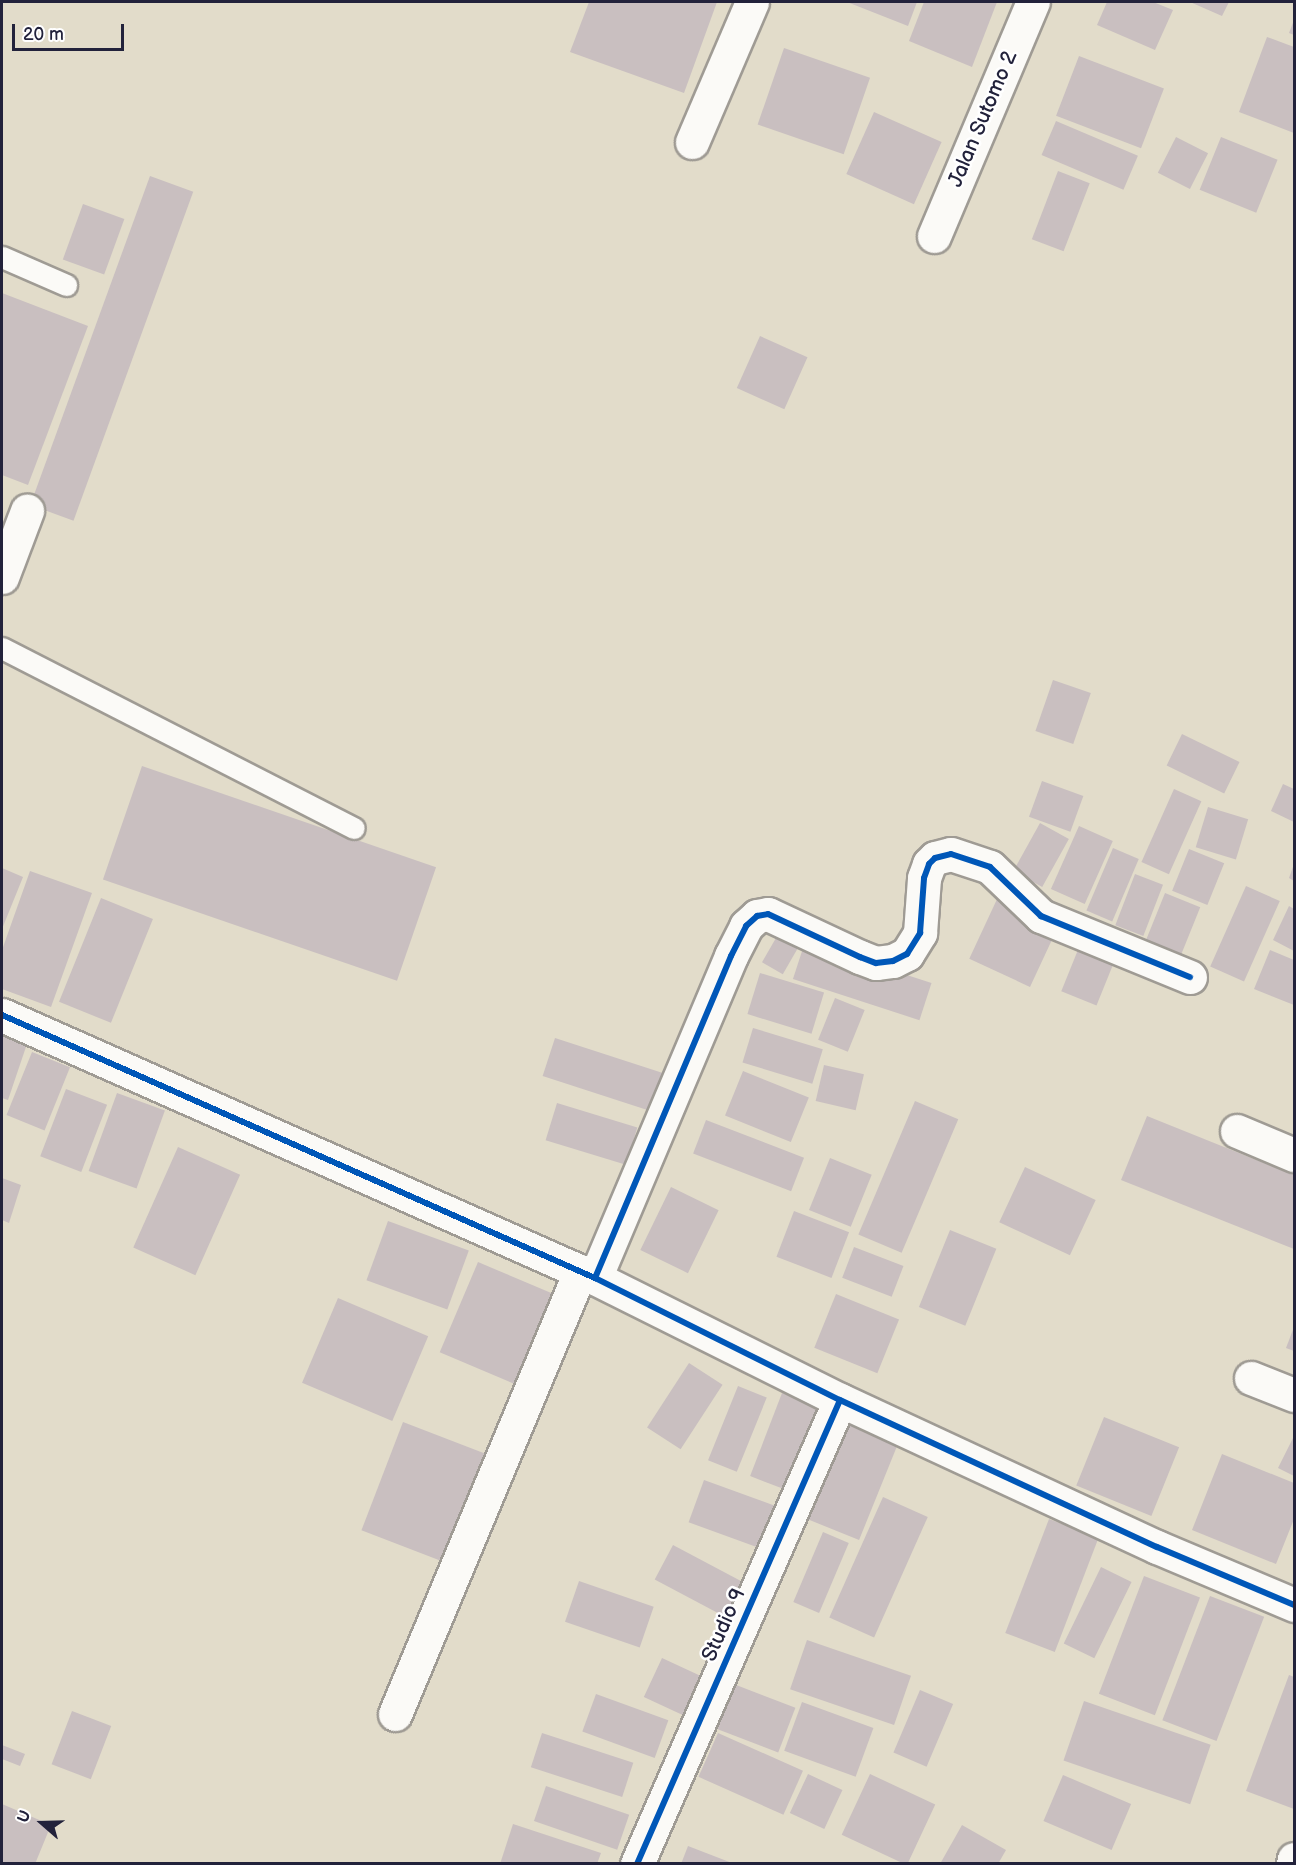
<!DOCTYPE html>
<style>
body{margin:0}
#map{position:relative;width:1296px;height:1865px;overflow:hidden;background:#e2dcca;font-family:"Balsamiq Sans",sans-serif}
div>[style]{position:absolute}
.building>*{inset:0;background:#c9bfc0;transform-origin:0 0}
.roads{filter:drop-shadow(2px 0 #9f9b94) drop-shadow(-2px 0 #9f9b94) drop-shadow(0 2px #9f9b94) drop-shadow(0 -2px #9f9b94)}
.lane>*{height:21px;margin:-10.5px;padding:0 10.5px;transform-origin:10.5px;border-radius:10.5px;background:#fbfaf7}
.street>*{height:33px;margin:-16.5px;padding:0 16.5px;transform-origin:16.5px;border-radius:16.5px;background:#fbfaf7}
.cycleway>*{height:6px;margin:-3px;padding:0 3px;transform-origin:3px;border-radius:3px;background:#0057b8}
span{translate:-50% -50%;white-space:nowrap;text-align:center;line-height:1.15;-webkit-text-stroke:5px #fff;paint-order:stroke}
.street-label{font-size:21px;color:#22223b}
.frame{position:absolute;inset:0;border:3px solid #22223b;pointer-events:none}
.north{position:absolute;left:12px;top:1793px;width:60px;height:60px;-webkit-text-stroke:4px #fff;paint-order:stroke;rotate:290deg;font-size:16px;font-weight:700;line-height:24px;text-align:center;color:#22223b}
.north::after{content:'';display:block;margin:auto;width:21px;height:27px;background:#22223b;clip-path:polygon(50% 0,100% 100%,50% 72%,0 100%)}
.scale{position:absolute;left:12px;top:24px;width:112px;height:27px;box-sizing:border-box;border:3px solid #22223b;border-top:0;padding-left:8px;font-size:18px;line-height:21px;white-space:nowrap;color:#22223b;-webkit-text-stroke:4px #fff;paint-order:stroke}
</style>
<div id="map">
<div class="building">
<i style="clip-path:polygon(589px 2px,717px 2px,684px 93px,570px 52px)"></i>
<i style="clip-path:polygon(847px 2px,917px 2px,908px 26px)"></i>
<i style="clip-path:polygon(924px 2px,997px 2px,972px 67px,909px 41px)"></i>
<i style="clip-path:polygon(1107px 2px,1153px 2px,1173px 10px,1155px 50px,1097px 25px)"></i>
<i style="clip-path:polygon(1190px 2px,1229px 2px,1222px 16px)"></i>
<i style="clip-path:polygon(1294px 20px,1294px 35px,1289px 33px)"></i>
<i style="clip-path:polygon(1267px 37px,1294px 47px,1294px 133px,1239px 112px)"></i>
<i style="left:784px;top:48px;width:91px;height:81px;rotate:19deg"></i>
<i style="left:1079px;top:56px;width:91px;height:64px;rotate:21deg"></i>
<i style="left:874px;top:112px;width:74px;height:68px;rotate:24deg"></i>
<i style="left:1056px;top:121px;width:89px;height:37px;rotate:23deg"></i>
<i style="left:1176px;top:137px;width:36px;height:40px;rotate:27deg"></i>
<i style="left:1221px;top:137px;width:61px;height:57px;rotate:22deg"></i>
<i style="left:1058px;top:171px;width:34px;height:73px;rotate:21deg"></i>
<i style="left:150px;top:176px;width:46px;height:350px;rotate:20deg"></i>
<i style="left:83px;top:204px;width:44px;height:59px;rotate:20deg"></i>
<i style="clip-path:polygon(2px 293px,88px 326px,28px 485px,2px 475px)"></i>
<i style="left:760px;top:336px;width:52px;height:57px;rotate:24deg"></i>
<i style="left:1053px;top:680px;width:40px;height:54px;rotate:19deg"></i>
<i style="left:1182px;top:734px;width:64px;height:35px;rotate:26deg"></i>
<i style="left:142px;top:766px;width:311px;height:120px;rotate:19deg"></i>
<i style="left:1042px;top:781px;width:44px;height:38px;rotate:20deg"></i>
<i style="clip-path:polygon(1283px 784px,1294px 789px,1294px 822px,1271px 811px)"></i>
<i style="left:1174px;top:789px;width:30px;height:80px;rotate:24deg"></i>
<i style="left:1208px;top:807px;width:42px;height:42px;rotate:17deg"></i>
<i style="left:1040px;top:823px;width:33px;height:55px;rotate:29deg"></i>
<i style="left:1079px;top:826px;width:37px;height:69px;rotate:24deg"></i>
<i style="left:1113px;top:848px;width:28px;height:68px;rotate:23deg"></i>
<i style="left:1189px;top:849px;width:38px;height:45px;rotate:22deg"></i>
<i style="clip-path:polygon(1294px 864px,1294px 881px,1289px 878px)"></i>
<i style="clip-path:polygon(2px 868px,23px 877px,2px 929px)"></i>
<i style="clip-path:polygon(30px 871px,92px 893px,51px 1007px,2px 989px,2px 950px)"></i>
<i style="left:1135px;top:874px;width:30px;height:55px;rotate:21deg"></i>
<i style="left:1246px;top:886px;width:37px;height:88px;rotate:24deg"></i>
<i style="left:1165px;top:893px;width:38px;height:53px;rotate:22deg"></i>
<i style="left:998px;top:897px;width:67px;height:68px;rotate:25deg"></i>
<i style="left:101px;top:898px;width:56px;height:112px;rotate:22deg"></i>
<i style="clip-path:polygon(1289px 906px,1294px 909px,1294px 951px,1273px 940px)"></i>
<i style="left:1086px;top:930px;width:38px;height:66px;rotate:22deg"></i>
<i style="left:780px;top:931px;width:24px;height:36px;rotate:30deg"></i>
<i style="left:805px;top:942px;width:133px;height:39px;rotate:18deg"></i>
<i style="clip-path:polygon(1270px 950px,1294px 960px,1294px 1005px,1254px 989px)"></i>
<i style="left:760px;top:973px;width:67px;height:43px;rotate:17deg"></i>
<i style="left:835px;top:998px;width:32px;height:45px;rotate:22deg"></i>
<i style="clip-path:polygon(2px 1025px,30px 1035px,8px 1100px,2px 1098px)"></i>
<i style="left:753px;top:1028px;width:73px;height:36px;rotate:17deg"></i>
<i style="left:555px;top:1038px;width:119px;height:40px;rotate:18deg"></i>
<i style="left:32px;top:1052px;width:41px;height:68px;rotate:22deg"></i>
<i style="left:824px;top:1065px;width:41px;height:37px;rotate:13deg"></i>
<i style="left:743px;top:1071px;width:71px;height:48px;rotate:22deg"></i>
<i style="left:66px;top:1089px;width:44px;height:72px;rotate:21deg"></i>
<i style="left:117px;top:1093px;width:51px;height:83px;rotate:20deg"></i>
<i style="left:915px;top:1101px;width:47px;height:145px;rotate:23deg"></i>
<i style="left:557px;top:1103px;width:84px;height:39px;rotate:17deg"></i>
<i style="clip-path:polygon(1147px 1116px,1294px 1175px,1294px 1249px,1121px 1180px)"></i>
<i style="left:706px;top:1120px;width:105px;height:36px;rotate:21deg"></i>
<i style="left:178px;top:1147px;width:68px;height:110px;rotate:24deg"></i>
<i style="left:830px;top:1158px;width:45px;height:56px;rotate:22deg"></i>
<i style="left:1025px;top:1167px;width:78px;height:61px;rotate:25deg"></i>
<i style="clip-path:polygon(2px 1178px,21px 1185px,9px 1223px,2px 1220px)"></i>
<i style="left:671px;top:1187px;width:53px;height:70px;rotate:26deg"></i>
<i style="left:794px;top:1211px;width:59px;height:49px;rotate:21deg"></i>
<i style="left:388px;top:1221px;width:86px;height:63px;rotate:20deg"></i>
<i style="left:950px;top:1230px;width:50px;height:83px;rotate:22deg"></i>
<i style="left:854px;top:1247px;width:53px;height:33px;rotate:21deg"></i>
<i style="left:478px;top:1262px;width:86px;height:98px;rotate:23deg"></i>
<i style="left:836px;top:1294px;width:68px;height:58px;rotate:22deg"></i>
<i style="left:338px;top:1298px;width:98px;height:92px;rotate:23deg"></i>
<i style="clip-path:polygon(1294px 1327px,1294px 1351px,1286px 1348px)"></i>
<i style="left:689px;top:1363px;width:40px;height:77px;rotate:33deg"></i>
<i style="left:738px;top:1386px;width:31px;height:80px;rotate:22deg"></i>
<i style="left:782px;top:1393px;width:44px;height:89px;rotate:21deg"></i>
<i style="left:1104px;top:1417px;width:81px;height:74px;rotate:22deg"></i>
<i style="left:845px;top:1420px;width:58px;height:106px;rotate:22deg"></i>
<i style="left:403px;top:1422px;width:96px;height:116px;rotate:21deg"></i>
<i style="clip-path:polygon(1294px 1436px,1294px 1476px,1278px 1468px)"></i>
<i style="clip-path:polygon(1222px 1454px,1294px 1483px,1294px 1519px,1276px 1564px,1192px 1530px)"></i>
<i style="left:704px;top:1480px;width:76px;height:45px;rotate:20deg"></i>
<i style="left:883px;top:1497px;width:49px;height:132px;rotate:24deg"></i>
<i style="left:1049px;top:1519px;width:53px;height:122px;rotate:21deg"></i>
<i style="left:823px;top:1532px;width:28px;height:76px;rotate:23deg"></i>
<i style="left:673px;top:1545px;width:86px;height:39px;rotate:28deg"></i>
<i style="left:1101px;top:1567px;width:34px;height:85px;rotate:26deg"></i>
<i style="left:1144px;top:1576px;width:60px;height:126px;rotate:21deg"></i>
<i style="left:579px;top:1581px;width:79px;height:43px;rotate:19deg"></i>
<i style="left:1210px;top:1596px;width:58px;height:133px;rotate:21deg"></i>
<i style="left:807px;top:1640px;width:110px;height:52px;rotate:19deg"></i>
<i style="left:662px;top:1658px;width:47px;height:43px;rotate:25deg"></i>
<i style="clip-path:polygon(1289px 1675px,1294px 1677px,1294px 1809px,1246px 1791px)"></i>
<i style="left:731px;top:1683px;width:69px;height:48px;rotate:21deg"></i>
<i style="left:920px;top:1690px;width:36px;height:68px;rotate:23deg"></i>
<i style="left:596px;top:1694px;width:77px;height:40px;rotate:20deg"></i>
<i style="left:1084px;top:1701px;width:134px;height:63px;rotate:19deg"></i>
<i style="left:802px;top:1702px;width:76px;height:52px;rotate:20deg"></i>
<i style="left:72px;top:1711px;width:42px;height:57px;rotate:21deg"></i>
<i style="left:542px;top:1733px;width:96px;height:36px;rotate:18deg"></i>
<i style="left:718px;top:1733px;width:93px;height:48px;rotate:24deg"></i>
<i style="clip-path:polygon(2px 1745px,25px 1754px,20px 1766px,2px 1759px)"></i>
<i style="left:808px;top:1774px;width:38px;height:43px;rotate:25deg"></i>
<i style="left:870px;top:1774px;width:72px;height:67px;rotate:25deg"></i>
<i style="left:1063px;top:1775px;width:74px;height:50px;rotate:23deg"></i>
<i style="left:546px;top:1786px;width:88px;height:37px;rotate:19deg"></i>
<i style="clip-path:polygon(2px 1804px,51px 1825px,35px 1864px,2px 1864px)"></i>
<i style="clip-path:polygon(513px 1824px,601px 1853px,597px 1864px,500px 1864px)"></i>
<i style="clip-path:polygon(962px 1825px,1006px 1850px,998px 1864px,940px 1864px)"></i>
<i style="clip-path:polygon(688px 1846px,732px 1863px,732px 1864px,681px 1864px)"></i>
</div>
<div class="roads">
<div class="lane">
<i style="left:2px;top:257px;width:70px;rotate:23.6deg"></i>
<i style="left:2px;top:648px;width:395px;rotate:27.1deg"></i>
</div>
<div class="street">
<i style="left:692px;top:142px;width:152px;rotate:-66.8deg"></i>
<i style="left:934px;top:236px;width:254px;rotate:-67.1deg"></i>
<i style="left:2px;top:577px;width:71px;rotate:-69.3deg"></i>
<i style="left:2px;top:1015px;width:649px;rotate:23.92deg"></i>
<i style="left:595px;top:1278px;width:274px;rotate:26.5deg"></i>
<i style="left:840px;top:1400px;width:349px;rotate:24.9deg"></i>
<i style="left:1157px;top:1547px;width:149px;rotate:22.9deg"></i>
<i style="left:1237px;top:1131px;width:62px;rotate:22.8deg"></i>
<i style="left:595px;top:1278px;width:350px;rotate:-67.1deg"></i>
<i style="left:731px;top:956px;width:34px;rotate:-63deg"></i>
<i style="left:746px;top:926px;width:15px;rotate:-42deg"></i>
<i style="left:757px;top:916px;width:11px;rotate:-10deg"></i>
<i style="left:768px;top:914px;width:102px;rotate:25.1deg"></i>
<i style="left:860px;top:957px;width:17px;rotate:21deg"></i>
<i style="left:876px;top:963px;width:17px;rotate:-7deg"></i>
<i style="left:893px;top:961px;width:16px;rotate:-27deg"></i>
<i style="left:907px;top:954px;width:25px;rotate:-58deg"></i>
<i style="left:920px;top:933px;width:55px;rotate:-85.8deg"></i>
<i style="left:924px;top:878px;width:15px;rotate:-70deg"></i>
<i style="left:929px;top:864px;width:8px;rotate:-45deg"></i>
<i style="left:935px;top:858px;width:16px;rotate:-14deg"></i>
<i style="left:951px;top:854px;width:41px;rotate:18.4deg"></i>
<i style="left:990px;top:867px;width:71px;rotate:43.9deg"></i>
<i style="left:1041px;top:916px;width:161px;rotate:22.3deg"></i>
<i style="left:1251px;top:1378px;width:46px;rotate:21.6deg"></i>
<i style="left:395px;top:1714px;width:480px;rotate:-67.3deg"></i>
<i style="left:637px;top:1864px;width:506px;rotate:-66.37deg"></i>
<i style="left:1293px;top:1864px;width:5px;rotate:-79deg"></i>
</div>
</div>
<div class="cycleway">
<i style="left:2px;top:1015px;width:649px;rotate:23.92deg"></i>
<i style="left:595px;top:1278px;width:274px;rotate:26.5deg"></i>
<i style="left:840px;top:1400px;width:349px;rotate:24.9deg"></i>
<i style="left:1157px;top:1547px;width:149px;rotate:22.9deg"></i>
<i style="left:595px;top:1278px;width:350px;rotate:-67.1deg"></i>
<i style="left:731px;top:956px;width:34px;rotate:-63deg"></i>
<i style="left:746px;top:926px;width:15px;rotate:-42deg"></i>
<i style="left:757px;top:916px;width:11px;rotate:-10deg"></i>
<i style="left:768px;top:914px;width:102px;rotate:25.1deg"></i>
<i style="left:860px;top:957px;width:17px;rotate:21deg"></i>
<i style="left:876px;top:963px;width:17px;rotate:-7deg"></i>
<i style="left:893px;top:961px;width:16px;rotate:-27deg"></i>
<i style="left:907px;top:954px;width:25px;rotate:-58deg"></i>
<i style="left:920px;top:933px;width:55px;rotate:-85.8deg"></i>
<i style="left:924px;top:878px;width:15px;rotate:-70deg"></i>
<i style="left:929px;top:864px;width:8px;rotate:-45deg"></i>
<i style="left:935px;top:858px;width:16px;rotate:-14deg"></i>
<i style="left:951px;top:854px;width:41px;rotate:18.4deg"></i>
<i style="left:990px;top:867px;width:71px;rotate:43.9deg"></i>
<i style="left:1041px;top:916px;width:161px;rotate:22.3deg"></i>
<i style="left:637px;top:1864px;width:506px;rotate:-66.37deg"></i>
</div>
<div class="street-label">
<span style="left:983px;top:119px;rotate:-67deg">Jalan Sutomo 2</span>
<span style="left:724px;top:1625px;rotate:-66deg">Studio 9</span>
</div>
<div class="frame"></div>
<div class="north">U</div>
<div class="scale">20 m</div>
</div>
